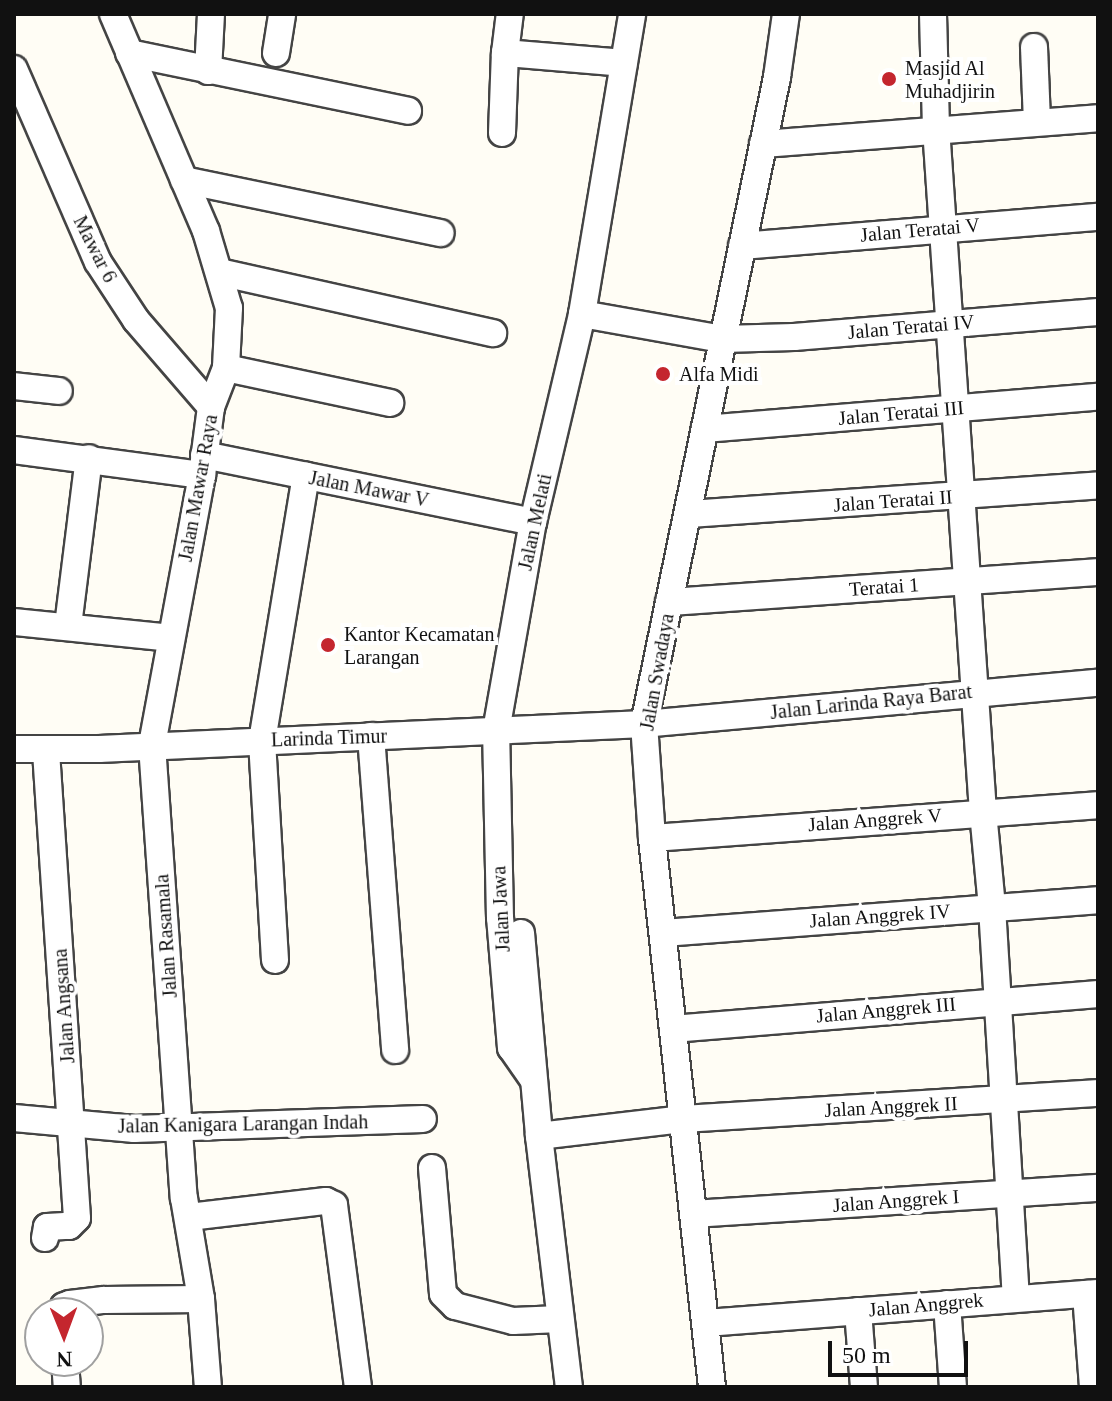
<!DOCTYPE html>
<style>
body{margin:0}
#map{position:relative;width:1112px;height:1401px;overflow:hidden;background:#fffdf5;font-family:Georgia,serif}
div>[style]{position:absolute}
.roads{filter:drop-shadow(2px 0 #444) drop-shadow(-2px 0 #444) drop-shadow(0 2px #444) drop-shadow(0 -2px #444)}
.minor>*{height:26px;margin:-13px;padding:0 13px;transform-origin:13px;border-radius:13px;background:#fff}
.dots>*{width:22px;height:22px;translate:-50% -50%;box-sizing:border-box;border:4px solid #fff;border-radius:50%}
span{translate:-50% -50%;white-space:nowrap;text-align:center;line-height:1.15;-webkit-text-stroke:8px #fff;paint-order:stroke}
.poi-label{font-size:20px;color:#111}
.left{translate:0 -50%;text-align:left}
.street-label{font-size:20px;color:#111}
.frame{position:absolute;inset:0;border:16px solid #111;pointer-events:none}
.north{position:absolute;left:24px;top:1297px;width:80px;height:80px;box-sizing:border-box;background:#fff;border:2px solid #a0a0a0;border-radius:50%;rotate:179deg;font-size:22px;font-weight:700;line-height:32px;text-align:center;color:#111}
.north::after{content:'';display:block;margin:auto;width:28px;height:36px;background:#c4262e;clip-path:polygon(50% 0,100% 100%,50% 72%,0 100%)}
.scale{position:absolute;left:828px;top:1341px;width:140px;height:36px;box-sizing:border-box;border:4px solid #111;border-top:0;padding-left:10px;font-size:24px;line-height:28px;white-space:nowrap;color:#111;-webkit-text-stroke:6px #fff;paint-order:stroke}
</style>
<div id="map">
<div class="roads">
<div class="minor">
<i style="left:113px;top:14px;width:236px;rotate:66.8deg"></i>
<i style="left:206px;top:231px;width:80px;rotate:73.4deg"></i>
<i style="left:229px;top:308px;width:60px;rotate:92.9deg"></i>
<i style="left:226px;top:368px;width:42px;rotate:111deg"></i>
<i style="left:211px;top:407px;width:69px;rotate:97.5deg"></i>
<i style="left:202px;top:475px;width:275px;rotate:100.5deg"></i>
<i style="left:152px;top:745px;width:454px;rotate:86deg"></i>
<i style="left:184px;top:1198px;width:102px;rotate:80.4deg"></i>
<i style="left:201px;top:1299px;width:88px;rotate:85.5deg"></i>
<i style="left:933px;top:14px;width:114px;rotate:88.5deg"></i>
<i style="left:936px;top:128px;width:686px;rotate:86.07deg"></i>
<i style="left:983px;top:812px;width:95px;rotate:84.6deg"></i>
<i style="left:992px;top:907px;width:392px;rotate:86.5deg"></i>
<i style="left:1034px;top:47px;width:74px;rotate:87.7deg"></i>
<i style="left:129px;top:53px;width:285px;rotate:11.7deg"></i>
<i style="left:276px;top:53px;width:39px;rotate:-81deg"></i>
<i style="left:505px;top:53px;width:39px;rotate:-83deg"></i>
<i style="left:14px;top:69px;width:210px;rotate:66.5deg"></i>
<i style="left:98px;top:262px;width:69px;rotate:56.8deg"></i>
<i style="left:136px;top:320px;width:115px;rotate:49.2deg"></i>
<i style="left:208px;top:71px;width:57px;rotate:-87deg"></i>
<i style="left:502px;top:133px;width:80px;rotate:-87.9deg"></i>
<i style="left:505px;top:53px;width:119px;rotate:4.8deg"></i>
<i style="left:763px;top:144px;width:336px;rotate:-4.4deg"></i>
<i style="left:184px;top:180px;width:262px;rotate:11.7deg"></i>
<i style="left:742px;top:246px;width:357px;rotate:-4.7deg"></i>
<i style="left:219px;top:272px;width:281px;rotate:12.6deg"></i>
<i style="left:582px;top:314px;width:143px;rotate:10.1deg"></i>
<i style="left:723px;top:339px;width:71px;rotate:-1.6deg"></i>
<i style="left:794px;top:337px;width:305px;rotate:-4.7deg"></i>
<i style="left:226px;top:368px;width:168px;rotate:12deg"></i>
<i style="left:14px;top:386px;width:45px;rotate:6.3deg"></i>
<i style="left:705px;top:429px;width:394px;rotate:-4.7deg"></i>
<i style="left:14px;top:450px;width:190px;rotate:7.6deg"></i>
<i style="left:204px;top:455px;width:336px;rotate:11.5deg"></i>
<i style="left:688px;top:514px;width:411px;rotate:-4deg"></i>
<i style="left:669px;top:602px;width:430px;rotate:-4deg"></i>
<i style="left:14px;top:622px;width:158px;rotate:5.8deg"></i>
<i style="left:68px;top:626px;width:169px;rotate:-82.9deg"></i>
<i style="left:371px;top:736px;width:315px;rotate:85.6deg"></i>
<i style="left:14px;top:749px;width:85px"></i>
<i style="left:99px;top:749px;width:546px;rotate:-2.63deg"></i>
<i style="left:644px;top:724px;width:456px;rotate:-5.2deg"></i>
<i style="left:652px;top:838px;width:447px;rotate:-4.2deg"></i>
<i style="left:521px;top:933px;width:204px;rotate:84.9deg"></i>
<i style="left:539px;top:1136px;width:146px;rotate:-6.7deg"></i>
<i style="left:684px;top:1119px;width:415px;rotate:-3.6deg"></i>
<i style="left:663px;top:933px;width:436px;rotate:-4.3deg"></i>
<i style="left:275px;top:960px;width:219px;rotate:-93.4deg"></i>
<i style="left:262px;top:741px;width:269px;rotate:-80.6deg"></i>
<i style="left:673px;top:1029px;width:426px;rotate:-4.7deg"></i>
<i style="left:533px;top:1079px;width:38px;rotate:-125deg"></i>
<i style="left:511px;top:1048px;width:130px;rotate:-94.8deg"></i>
<i style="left:500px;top:918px;width:187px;rotate:-91.2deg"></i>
<i style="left:496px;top:731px;width:212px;rotate:-80deg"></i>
<i style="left:533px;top:522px;width:214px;rotate:-76.7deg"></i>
<i style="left:582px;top:314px;width:304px;rotate:-80.5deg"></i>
<i style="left:14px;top:1118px;width:121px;rotate:5.2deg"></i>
<i style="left:134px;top:1129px;width:289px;rotate:-2deg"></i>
<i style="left:539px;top:1136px;width:253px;rotate:83.2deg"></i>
<i style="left:432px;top:1168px;width:126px;rotate:85deg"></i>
<i style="left:443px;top:1294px;width:17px;rotate:45deg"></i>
<i style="left:455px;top:1306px;width:60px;rotate:14.5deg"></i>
<i style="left:513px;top:1321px;width:47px;rotate:-2.4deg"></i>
<i style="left:694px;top:1214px;width:405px;rotate:-3.7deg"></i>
<i style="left:189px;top:1217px;width:138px;rotate:-6.7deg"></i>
<i style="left:326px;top:1201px;width:9px;rotate:27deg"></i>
<i style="left:334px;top:1205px;width:184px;rotate:82.5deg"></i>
<i style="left:45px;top:1238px;width:11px;rotate:-80deg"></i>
<i style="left:47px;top:1227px;width:22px;rotate:-3deg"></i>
<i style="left:69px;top:1226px;width:11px;rotate:-45deg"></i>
<i style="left:77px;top:1218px;width:469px;rotate:-93.8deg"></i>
<i style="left:1086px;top:1294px;width:93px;rotate:85.7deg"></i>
<i style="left:947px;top:1304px;width:83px;rotate:85.9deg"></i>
<i style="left:858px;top:1311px;width:76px;rotate:85.5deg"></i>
<i style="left:62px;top:1313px;width:7px;rotate:-74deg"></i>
<i style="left:64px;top:1306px;width:6px;rotate:-18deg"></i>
<i style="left:70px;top:1304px;width:34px;rotate:-7deg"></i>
<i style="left:104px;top:1300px;width:97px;rotate:-0.6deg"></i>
<i style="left:706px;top:1323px;width:393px;rotate:-4.4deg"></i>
<i style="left:65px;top:1361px;width:26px;rotate:86deg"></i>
<i style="left:712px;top:1387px;width:552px;rotate:-96.24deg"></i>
<i style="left:652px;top:838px;width:114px;rotate:-94deg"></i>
<i style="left:644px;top:724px;width:661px;rotate:-78.38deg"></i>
<i style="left:777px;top:77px;width:64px;rotate:-81.9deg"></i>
</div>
</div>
<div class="dots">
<i style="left:889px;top:79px;background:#c4262e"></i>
<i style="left:663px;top:374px;background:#c4262e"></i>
<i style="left:328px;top:645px;background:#c4262e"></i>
</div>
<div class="poi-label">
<span class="left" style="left:905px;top:80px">Masjid Al<br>Muhadjirin</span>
<span class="left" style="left:679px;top:374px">Alfa Midi</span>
<span class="left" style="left:344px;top:646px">Kantor Kecamatan<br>Larangan</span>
</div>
<div class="street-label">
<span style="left:920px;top:230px;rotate:-5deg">Jalan Teratai V</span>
<span style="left:95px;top:249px;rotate:63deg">Mawar 6</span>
<span style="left:911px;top:327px;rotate:-5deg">Jalan Teratai IV</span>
<span style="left:901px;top:413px;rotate:-5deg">Jalan Teratai III</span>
<span style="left:198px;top:488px;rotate:-80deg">Jalan Mawar Raya</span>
<span style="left:369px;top:489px;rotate:11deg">Jalan Mawar V</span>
<span style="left:893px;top:501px;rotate:-4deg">Jalan Teratai II</span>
<span style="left:535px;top:522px;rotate:-78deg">Jalan Melati</span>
<span style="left:884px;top:587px;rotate:-4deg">Teratai 1</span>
<span style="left:657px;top:672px;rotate:-80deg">Jalan Swadaya</span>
<span style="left:871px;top:702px;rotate:-6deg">Jalan Larinda Raya Barat</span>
<span style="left:329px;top:738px;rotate:-2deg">Larinda Timur</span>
<span style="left:875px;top:820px;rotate:-4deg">Jalan Anggrek V</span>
<span style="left:501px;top:909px;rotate:-93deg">Jalan Jawa</span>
<span style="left:880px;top:916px;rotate:-4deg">Jalan Anggrek IV</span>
<span style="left:166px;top:936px;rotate:-94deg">Jalan Rasamala</span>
<span style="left:64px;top:1006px;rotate:-94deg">Jalan Angsana</span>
<span style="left:886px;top:1010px;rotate:-5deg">Jalan Anggrek III</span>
<span style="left:891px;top:1107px;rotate:-3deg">Jalan Anggrek II</span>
<span style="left:243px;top:1124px;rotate:-1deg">Jalan Kanigara Larangan Indah</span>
<span style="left:896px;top:1201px;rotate:-4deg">Jalan Anggrek I</span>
<span style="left:926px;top:1305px;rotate:-5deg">Jalan Anggrek</span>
</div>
<div class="frame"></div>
<div class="north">N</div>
<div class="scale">50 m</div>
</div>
